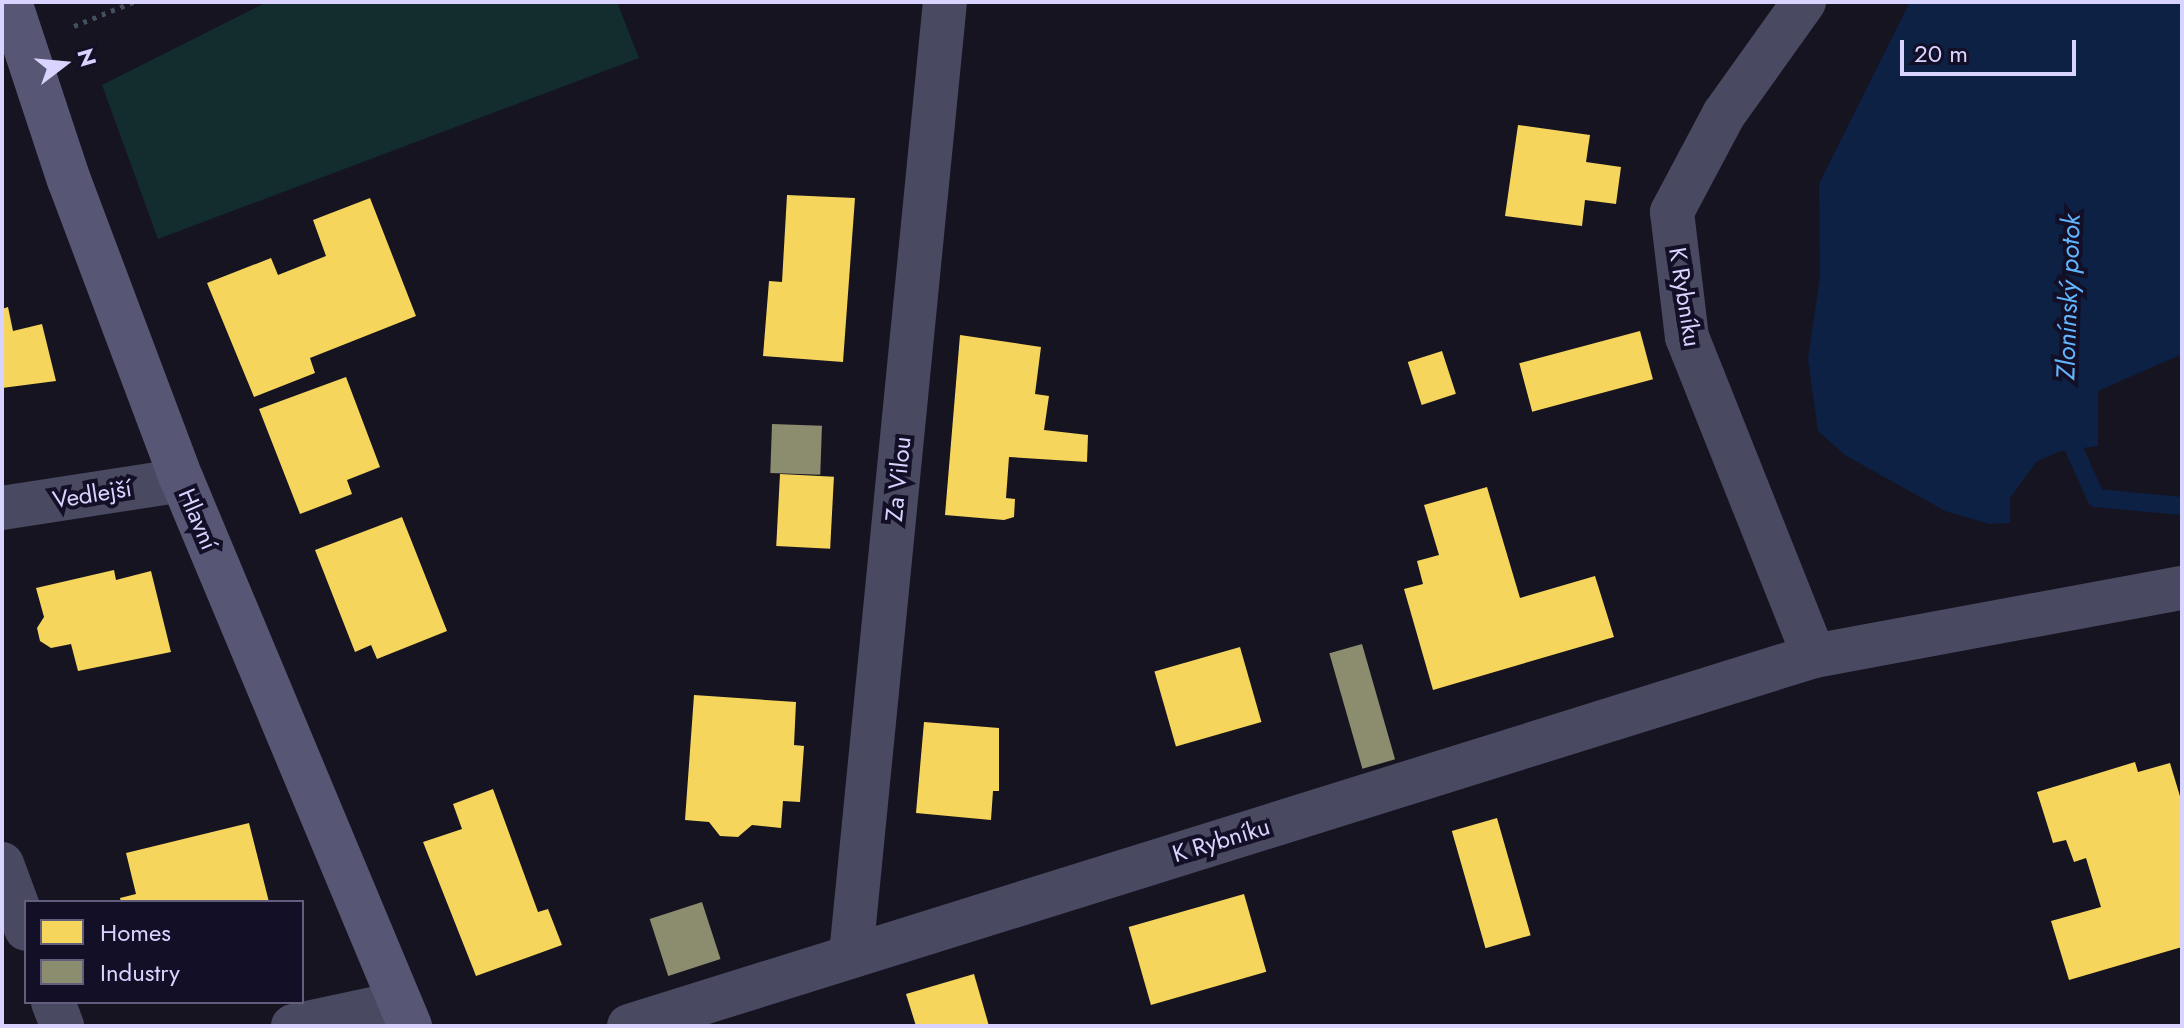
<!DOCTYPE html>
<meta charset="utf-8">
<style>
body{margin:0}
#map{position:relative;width:2184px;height:1028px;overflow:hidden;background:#161421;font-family:Jost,sans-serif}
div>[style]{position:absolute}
.green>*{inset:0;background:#132c2d}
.water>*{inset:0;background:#0d2144}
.homes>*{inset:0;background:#f6d55c;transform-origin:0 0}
.industry>*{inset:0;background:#8c8c6e;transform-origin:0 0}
.stream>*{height:18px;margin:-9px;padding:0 9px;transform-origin:9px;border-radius:9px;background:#0d2144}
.path>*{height:5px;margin-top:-2.5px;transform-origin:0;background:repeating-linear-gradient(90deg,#44505f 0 4px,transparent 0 10px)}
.street>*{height:44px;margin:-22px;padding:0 22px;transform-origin:22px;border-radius:22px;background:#4a4962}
.secondary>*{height:44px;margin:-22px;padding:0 22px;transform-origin:22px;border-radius:22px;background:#575674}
span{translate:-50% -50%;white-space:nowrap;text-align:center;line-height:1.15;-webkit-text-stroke:8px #130f26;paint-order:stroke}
.street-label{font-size:24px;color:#d9d4ff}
.water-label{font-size:26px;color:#62b6ff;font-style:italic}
.frame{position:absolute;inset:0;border:4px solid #d9d4ff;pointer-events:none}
.legend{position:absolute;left:24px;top:900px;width:280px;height:104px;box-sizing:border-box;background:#130f26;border:2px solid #625e7d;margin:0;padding:10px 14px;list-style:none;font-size:24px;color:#d9d4ff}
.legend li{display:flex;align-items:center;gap:16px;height:40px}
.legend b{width:40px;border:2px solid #625e7d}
.north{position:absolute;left:24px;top:24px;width:80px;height:80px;-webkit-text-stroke:6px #130f26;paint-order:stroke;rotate:74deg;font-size:22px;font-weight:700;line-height:32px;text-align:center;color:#d9d4ff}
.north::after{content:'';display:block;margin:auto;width:28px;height:36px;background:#d9d4ff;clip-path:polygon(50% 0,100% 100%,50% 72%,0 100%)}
.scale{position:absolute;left:1900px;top:40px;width:176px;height:36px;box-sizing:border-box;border:4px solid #d9d4ff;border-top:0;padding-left:10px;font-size:24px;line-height:28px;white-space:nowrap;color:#d9d4ff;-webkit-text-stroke:6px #130f26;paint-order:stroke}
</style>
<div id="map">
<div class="green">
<i style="clip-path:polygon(267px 2px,617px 2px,639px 58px,158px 239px,102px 85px)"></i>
</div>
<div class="water">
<i style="clip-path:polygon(1910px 2px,2182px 2px,2182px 354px,2098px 391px,2098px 446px,2061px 451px,2037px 461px,2010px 498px,2010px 523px,1990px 524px,1945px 511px,1845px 455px,1818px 431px,1808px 359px,1820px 277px,1819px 184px)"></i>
</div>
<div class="homes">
<i style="clip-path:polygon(1518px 125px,1590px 135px,1586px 162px,1621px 167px,1616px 204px,1585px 200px,1582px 226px,1505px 216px)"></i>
<i style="clip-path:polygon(787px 195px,855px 198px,843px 362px,763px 356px,769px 281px,782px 282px)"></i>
<i style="clip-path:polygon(370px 198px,416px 316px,310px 358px,315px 373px,254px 397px,207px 283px,271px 258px,278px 275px,326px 256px,313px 220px)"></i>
<i style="clip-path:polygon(8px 307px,13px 331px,42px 324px,56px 381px,2px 388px,2px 309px)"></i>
<i style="left:1640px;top:331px;width:50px;height:125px;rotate:75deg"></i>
<i style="clip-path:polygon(960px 335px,1041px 347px,1035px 394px,1049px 396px,1044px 430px,1088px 435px,1087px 462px,1009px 457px,1006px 498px,1015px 499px,1014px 517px,1004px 520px,945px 515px)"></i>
<i style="left:1442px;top:351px;width:45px;height:36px;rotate:72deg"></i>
<i style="clip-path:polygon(346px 377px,380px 467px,347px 480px,352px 494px,300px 514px,259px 409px)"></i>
<i style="left:780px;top:474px;width:54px;height:72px;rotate:3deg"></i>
<i style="clip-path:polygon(1487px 487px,1520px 598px,1595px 576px,1614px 637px,1433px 690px,1404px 589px,1423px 584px,1417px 561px,1439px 555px,1424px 505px)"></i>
<i style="clip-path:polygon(402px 517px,447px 631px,377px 659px,371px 645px,355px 652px,315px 550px)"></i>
<i style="clip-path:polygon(114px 570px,116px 580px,151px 571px,171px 652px,78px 671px,71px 644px,51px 648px,40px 641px,37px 628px,44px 617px,36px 588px)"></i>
<i style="left:1240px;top:647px;width:78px;height:89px;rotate:74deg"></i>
<i style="clip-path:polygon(694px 695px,796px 702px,794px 745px,804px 746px,800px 802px,783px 801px,781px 828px,752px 825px,738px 837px,720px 836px,709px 822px,685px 820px)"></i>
<i style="clip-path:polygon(924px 722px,999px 728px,999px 791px,993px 791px,991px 820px,916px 813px)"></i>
<i style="clip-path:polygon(2135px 762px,2138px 772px,2170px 763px,2182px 803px,2182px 947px,2069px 980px,2051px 921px,2101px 907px,2086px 858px,2074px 862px,2066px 840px,2053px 843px,2037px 792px)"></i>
<i style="clip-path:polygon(493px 789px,538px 912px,548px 909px,562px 945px,476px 976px,423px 842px,462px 829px,453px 804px)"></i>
<i style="left:1497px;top:818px;width:122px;height:47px;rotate:74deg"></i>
<i style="clip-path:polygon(249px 823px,269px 902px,121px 902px,120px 898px,136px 894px,126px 853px)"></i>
<i style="left:1244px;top:894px;width:81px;height:120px;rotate:74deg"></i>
<i style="clip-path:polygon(974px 974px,989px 1026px,916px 1026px,906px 994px)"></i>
</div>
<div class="industry">
<i style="left:772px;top:424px;width:50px;height:49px;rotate:2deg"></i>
<i style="left:1362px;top:644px;width:120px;height:34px;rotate:74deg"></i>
<i style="left:702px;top:902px;width:60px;height:55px;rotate:72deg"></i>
</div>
<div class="stream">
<i style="left:2065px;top:429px;width:76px;rotate:65.8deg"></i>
<i style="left:2096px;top:498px;width:86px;rotate:5.3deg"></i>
</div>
<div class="path">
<i style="left:74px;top:26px;width:64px;rotate:-22.1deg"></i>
</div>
<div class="street">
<i style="left:1804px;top:2px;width:138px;rotate:125.5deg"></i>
<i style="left:1724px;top:114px;width:111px;rotate:118deg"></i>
<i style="left:1672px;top:212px;width:126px;rotate:83.2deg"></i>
<i style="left:1687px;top:337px;width:343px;rotate:68.3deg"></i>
<i style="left:2px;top:508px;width:182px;rotate:-8.8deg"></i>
<i style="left:2px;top:864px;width:69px;rotate:69.7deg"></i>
<i style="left:851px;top:955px;width:958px;rotate:-84.37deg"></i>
<i style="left:53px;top:1002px;width:26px;rotate:69deg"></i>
<i style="left:293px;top:1026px;width:109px;rotate:-12.1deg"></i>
<i style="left:629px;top:1026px;width:1241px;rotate:-17.34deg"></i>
<i style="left:1814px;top:656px;width:374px;rotate:-10.5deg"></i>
</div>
<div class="secondary">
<i style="left:10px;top:2px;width:188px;rotate:71.7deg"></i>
<i style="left:69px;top:180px;width:321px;rotate:69.4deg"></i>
<i style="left:182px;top:480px;width:592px;rotate:67.34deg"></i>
</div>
<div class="street-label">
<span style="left:1685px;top:297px;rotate:81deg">K Rybníku</span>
<span style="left:898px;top:479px;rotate:-84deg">Za Vilou</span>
<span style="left:92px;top:494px;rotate:-9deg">Vedlejší</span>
<span style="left:198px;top:519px;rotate:67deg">Hlavní</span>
<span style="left:1221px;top:840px;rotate:-17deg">K Rybníku</span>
</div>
<div class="water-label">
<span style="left:2069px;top:297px;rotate:-88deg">Zlonínský potok</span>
</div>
<div class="frame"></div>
<ul class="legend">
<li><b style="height:22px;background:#f6d55c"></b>Homes</li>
<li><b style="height:22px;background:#8c8c6e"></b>Industry</li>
</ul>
<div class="north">N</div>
<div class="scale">20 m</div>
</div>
